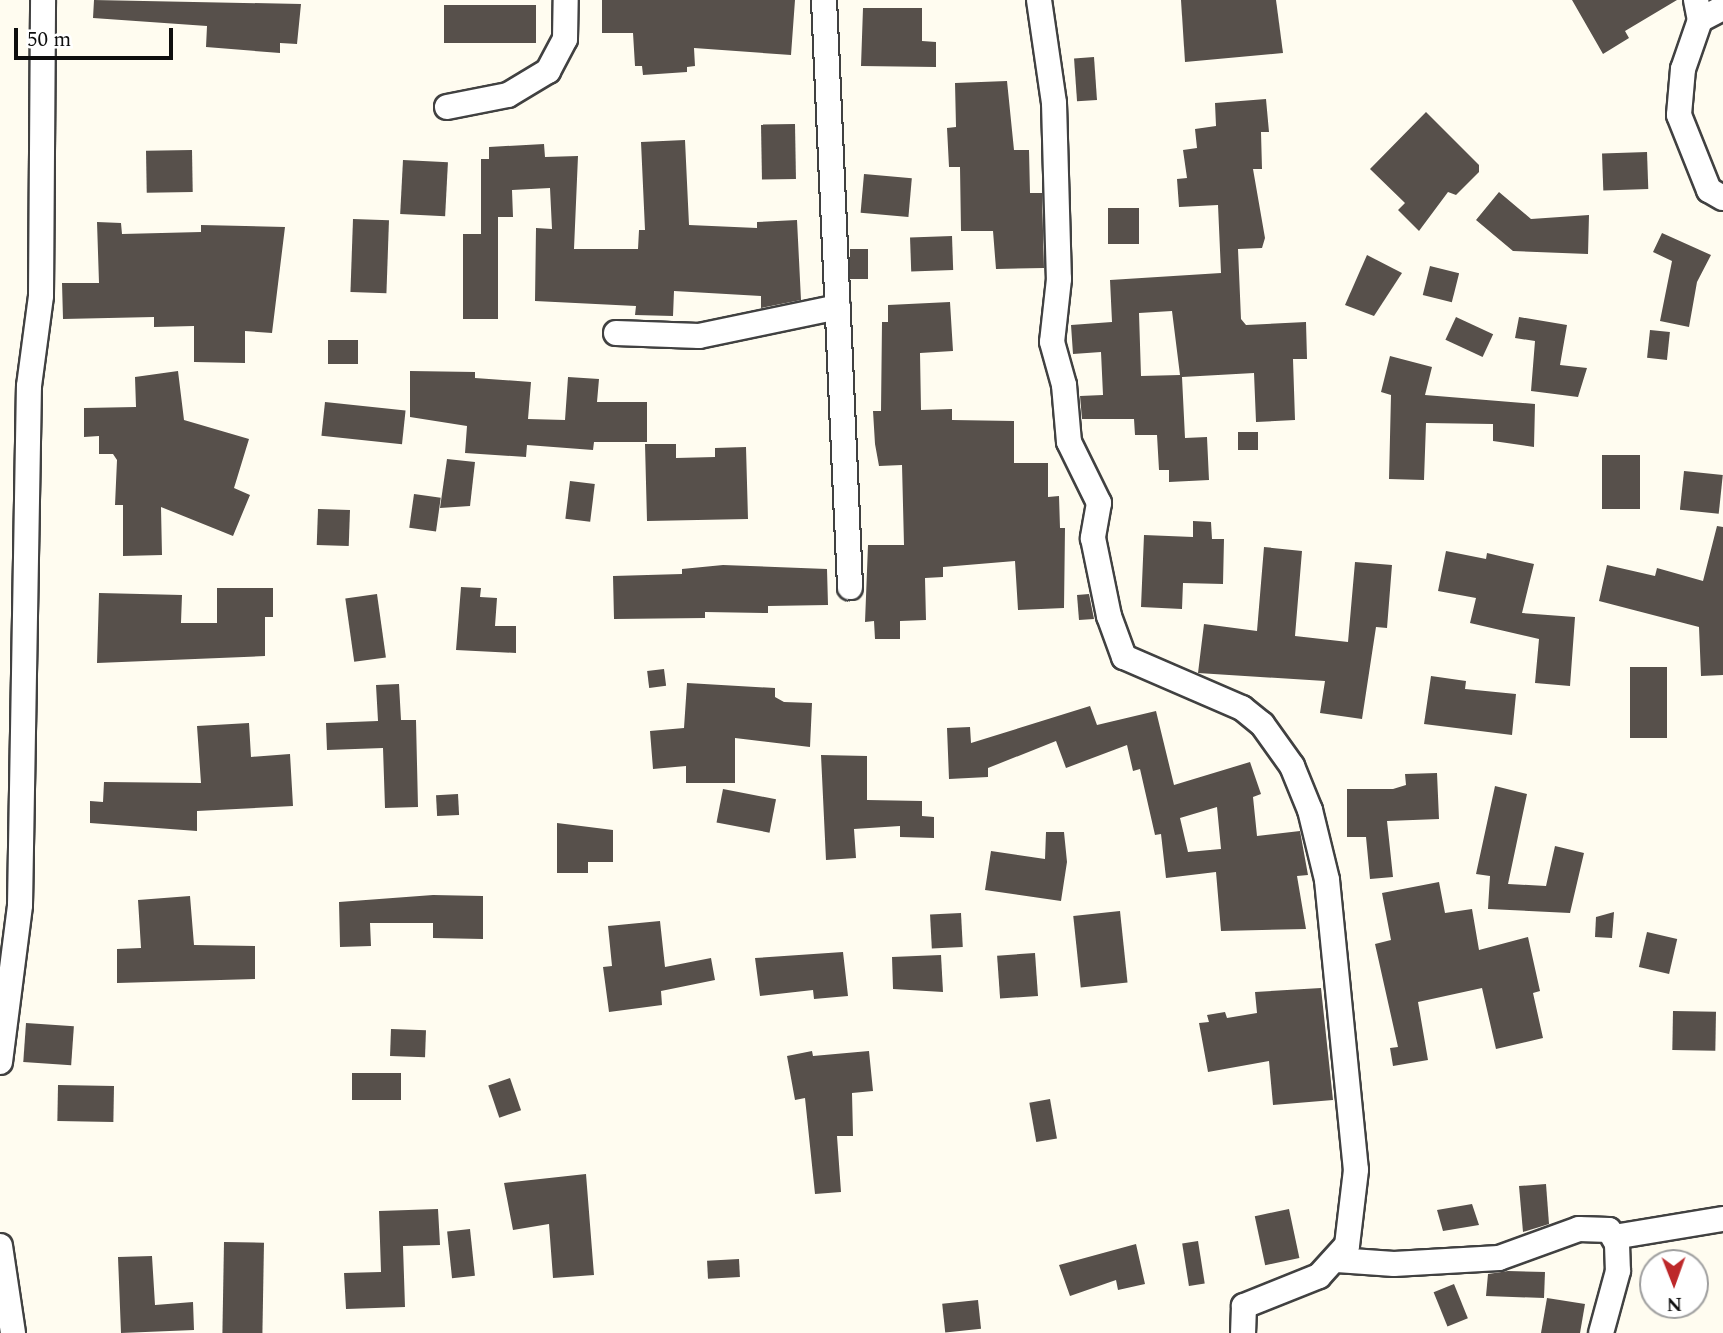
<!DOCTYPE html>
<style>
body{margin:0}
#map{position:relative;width:1723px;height:1333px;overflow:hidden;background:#fffcf0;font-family:Spectral,serif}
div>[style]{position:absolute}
.building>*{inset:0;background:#57504b;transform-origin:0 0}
.roads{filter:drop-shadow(2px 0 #414141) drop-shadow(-2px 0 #414141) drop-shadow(0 2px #414141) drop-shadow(0 -2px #414141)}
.street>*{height:24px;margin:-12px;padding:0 12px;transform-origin:12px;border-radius:12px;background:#fff}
span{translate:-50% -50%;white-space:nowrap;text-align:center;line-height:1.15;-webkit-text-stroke:7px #fff;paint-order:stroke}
.north{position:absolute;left:1639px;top:1249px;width:70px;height:70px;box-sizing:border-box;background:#fff;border:2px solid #9f9f9f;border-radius:50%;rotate:179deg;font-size:19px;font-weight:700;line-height:28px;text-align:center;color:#0e0e0e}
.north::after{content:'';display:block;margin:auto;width:24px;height:32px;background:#bd282a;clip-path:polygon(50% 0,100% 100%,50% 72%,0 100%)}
.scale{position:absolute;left:14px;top:28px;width:159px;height:32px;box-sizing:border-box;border:4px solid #0e0e0e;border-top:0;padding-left:9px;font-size:21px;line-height:24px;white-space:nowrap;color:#0e0e0e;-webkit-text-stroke:5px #fff;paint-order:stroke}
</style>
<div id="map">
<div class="building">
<i style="clip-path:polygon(94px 0,301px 4px,297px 44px,280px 43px,280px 53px,206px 47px,207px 26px,93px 18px)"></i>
<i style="clip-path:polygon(602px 0,795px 0,791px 55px,694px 48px,695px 66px,687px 67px,687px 72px,643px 75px,642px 66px,635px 66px,633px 33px,602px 33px)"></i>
<i style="clip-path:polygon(1181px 0,1276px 0,1283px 53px,1185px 62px)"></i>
<i style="clip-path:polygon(1572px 0,1677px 0,1625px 31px,1629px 38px,1603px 54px)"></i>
<i style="left:536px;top:5px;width:38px;height:92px;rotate:90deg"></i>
<i style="clip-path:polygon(863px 8px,922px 8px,922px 41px,936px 42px,936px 67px,861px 66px)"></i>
<i style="left:1094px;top:57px;width:43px;height:20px;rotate:86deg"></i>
<i style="clip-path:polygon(1007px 81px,1014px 150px,1029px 150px,1030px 193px,1042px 193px,1044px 268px,996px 269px,993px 231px,961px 231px,960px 167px,949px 167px,947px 128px,956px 127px,955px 83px)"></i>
<i style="clip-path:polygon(evenodd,1266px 99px,1269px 132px,1261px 132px,1262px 169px,1253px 169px,1265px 238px,1262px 248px,1238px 249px,1241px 319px,1246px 325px,1306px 322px,1307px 359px,1293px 359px,1295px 420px,1256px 422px,1254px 373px,1182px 377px,1185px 438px,1207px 437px,1209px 480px,1169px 482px,1169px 470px,1159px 470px,1157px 435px,1135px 435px,1134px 419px,1082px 419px,1080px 396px,1103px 395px,1101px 352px,1073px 354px,1071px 325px,1112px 322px,1110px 280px,1221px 273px,1218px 205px,1179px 207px,1177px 179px,1187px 178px,1183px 150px,1197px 148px,1195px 129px,1216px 126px,1215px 103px,1266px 99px,1172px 311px,1180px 375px,1141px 376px,1139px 313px,1172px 311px)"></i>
<i style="clip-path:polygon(1426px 112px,1479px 165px,1479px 172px,1456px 195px,1448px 192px,1419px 231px,1398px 210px,1405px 203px,1370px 169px)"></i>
<i style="left:795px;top:124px;width:55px;height:34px;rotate:89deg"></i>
<i style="clip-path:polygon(685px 140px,689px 225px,757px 228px,757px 222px,797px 220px,801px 300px,761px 308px,761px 296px,674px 291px,673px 316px,635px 315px,636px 306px,535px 301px,536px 228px,552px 229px,550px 188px,512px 190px,513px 217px,498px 217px,498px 319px,463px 319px,463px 234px,481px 234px,481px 159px,489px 159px,489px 147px,544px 144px,545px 157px,578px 156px,574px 249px,638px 249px,639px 230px,645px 230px,641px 142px)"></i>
<i style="left:192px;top:150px;width:42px;height:46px;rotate:89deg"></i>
<i style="left:1647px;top:152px;width:37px;height:45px;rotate:88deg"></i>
<i style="left:403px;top:160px;width:45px;height:54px;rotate:3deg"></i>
<i style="left:864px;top:174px;width:48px;height:39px;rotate:5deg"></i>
<i style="clip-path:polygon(1499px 192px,1531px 219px,1589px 215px,1588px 254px,1513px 251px,1476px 220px)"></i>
<i style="left:1108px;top:208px;width:31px;height:36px"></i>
<i style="left:353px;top:219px;width:36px;height:73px;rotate:2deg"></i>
<i style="clip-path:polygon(97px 222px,121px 223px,122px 234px,201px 232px,201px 225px,285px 227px,272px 333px,245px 331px,245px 363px,194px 362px,194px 326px,154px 327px,154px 317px,63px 319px,62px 283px,99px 283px)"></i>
<i style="clip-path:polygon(1662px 233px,1711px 255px,1697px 282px,1689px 327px,1660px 321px,1672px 261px,1653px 252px)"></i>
<i style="left:952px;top:236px;width:34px;height:42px;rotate:88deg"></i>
<i style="left:850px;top:249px;width:18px;height:30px"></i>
<i style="clip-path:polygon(1367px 255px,1402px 273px,1374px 316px,1345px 305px)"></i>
<i style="left:1430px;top:266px;width:30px;height:30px;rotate:14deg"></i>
<i style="clip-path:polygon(950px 302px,953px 351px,920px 353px,921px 410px,952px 409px,952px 420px,1014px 421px,1014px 463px,1048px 463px,1048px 497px,1059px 496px,1060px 528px,1065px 528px,1064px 608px,1018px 610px,1015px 561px,943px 567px,943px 577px,925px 578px,926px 620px,900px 621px,900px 639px,875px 639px,874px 621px,865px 622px,868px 545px,904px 545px,902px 465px,879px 466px,875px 444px,873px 411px,881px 411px,882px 322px,888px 322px,888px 305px)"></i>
<i style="left:1456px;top:317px;width:41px;height:25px;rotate:25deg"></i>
<i style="clip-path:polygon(1519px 317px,1567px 325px,1560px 365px,1587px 368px,1578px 397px,1531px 391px,1535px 341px,1515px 338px)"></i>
<i style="left:1650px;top:330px;width:20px;height:28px;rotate:6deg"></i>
<i style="left:328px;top:340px;width:30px;height:24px"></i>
<i style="clip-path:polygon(1390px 356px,1432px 367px,1425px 395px,1535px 404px,1534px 447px,1493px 441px,1493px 424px,1426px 423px,1424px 480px,1389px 479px,1391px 395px,1381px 392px)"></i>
<i style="clip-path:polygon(178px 371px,184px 420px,249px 439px,234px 488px,250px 495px,233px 536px,161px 507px,162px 555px,123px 556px,123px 505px,115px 505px,117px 460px,113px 454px,99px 454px,99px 436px,84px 437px,84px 408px,136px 407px,135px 377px)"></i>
<i style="clip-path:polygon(410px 371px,475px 372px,475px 378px,531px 382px,528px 419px,565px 420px,568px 377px,599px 379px,597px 402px,647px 402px,647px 442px,594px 442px,593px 450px,527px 445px,526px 457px,465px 453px,467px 426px,410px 417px)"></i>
<i style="left:325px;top:402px;width:81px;height:34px;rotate:6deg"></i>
<i style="left:1238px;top:432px;width:20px;height:18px"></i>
<i style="clip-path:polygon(645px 444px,676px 444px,676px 458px,715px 457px,715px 448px,746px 447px,748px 519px,647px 521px)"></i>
<i style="left:1602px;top:455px;width:38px;height:54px"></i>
<i style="clip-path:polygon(447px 459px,475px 462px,470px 506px,440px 508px)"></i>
<i style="left:1684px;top:471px;width:39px;height:39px;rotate:6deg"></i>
<i style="left:570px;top:481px;width:25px;height:38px;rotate:7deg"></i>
<i style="left:414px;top:494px;width:27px;height:34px;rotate:8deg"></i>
<i style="left:318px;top:509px;width:32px;height:36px;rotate:2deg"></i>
<i style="clip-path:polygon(1193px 521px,1211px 522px,1212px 539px,1224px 539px,1223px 584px,1183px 583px,1182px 609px,1141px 607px,1144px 535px,1193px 537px)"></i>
<i style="clip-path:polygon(1717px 526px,1723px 527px,1723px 675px,1701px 676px,1699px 627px,1599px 601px,1607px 565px,1655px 576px,1657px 568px,1703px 581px)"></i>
<i style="clip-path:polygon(1264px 547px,1302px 551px,1295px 636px,1348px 642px,1355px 562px,1392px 565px,1387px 628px,1376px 627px,1362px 719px,1320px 713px,1325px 681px,1198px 673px,1204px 624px,1257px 631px)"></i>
<i style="clip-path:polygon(1446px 551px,1486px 559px,1487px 553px,1534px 564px,1522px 613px,1575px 617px,1570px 686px,1535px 683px,1539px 639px,1470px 623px,1476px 598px,1438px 591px)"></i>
<i style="clip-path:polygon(723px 565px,827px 569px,828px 605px,768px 606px,768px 613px,705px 612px,705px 618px,614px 619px,613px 576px,682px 574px,682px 569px)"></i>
<i style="clip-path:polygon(461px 587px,481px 588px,480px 597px,497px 598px,495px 626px,516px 626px,516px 653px,456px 650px)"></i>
<i style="clip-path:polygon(217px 588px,273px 588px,273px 617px,265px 617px,265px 656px,97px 663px,99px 593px,182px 595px,181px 623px,217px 623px)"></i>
<i style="left:377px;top:594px;width:64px;height:32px;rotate:82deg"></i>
<i style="clip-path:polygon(1089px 594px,1094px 619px,1079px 620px,1077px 595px)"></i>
<i style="left:1630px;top:667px;width:37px;height:71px"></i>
<i style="left:664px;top:669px;width:17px;height:17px;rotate:83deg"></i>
<i style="clip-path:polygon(1431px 676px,1466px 681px,1465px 689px,1516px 694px,1512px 735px,1424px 724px)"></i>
<i style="clip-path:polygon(687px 683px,775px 688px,775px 697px,784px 702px,812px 703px,810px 747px,735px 738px,735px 783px,686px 783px,686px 766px,653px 769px,650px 731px,684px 728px)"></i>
<i style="clip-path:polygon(399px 684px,401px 720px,416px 720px,418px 807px,385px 808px,383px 748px,327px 750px,326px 723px,378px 721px,376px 685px)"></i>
<i style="clip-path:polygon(evenodd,1090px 706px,1097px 725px,1156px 711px,1174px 785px,1250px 762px,1261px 794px,1253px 797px,1257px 836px,1300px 831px,1308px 875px,1297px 876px,1306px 929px,1221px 931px,1216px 872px,1166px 878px,1161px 834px,1155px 835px,1140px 769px,1133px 771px,1127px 745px,1066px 768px,1056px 741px,988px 768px,988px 777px,949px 779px,947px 728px,970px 727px,971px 743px,1090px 706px,1217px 807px,1221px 849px,1188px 852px,1180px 818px,1217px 807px)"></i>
<i style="clip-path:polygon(249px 723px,251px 757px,290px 754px,293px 806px,197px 811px,197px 831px,90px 823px,90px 801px,103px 802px,104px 782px,201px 783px,197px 726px)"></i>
<i style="clip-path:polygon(821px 755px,867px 756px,867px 800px,922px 801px,922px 816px,934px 817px,934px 838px,900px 837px,900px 826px,854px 829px,856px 858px,826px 860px)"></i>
<i style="clip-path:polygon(1437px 773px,1439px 819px,1387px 821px,1393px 877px,1370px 879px,1366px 837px,1347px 837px,1347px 789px,1393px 789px,1406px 785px,1405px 774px)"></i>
<i style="clip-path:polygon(1495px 786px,1527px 794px,1508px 884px,1546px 886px,1555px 846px,1584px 853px,1570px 913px,1488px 909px,1490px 876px,1476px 874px)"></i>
<i style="left:723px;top:789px;width:54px;height:34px;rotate:11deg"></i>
<i style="left:458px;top:794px;width:21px;height:22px;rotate:87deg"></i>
<i style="clip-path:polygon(557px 823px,613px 830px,613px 862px,588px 862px,588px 873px,557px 873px)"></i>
<i style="clip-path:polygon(1046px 832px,1064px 832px,1067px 862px,1061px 901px,985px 890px,991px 851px,1045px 859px)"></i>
<i style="clip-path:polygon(1439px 882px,1445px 913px,1472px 909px,1479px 950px,1528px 937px,1540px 991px,1533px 993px,1543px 1038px,1496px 1049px,1482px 988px,1418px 1002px,1428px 1060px,1393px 1066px,1390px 1048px,1398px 1047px,1375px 944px,1391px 940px,1382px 893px)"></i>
<i style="clip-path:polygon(433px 895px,483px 896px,483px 939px,433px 938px,433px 923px,370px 923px,371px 946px,340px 947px,339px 902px)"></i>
<i style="clip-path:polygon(190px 896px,194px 945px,255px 946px,255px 979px,117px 983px,117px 949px,141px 948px,138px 900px)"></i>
<i style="left:1120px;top:911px;width:72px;height:47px;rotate:84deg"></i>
<i style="clip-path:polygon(1614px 912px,1612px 938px,1595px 937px,1596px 917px)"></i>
<i style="left:961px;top:913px;width:34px;height:31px;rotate:87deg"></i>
<i style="clip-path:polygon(660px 921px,665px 967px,711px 958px,715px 980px,661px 991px,662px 1005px,609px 1012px,603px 967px,612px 966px,608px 926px)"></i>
<i style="left:1647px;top:932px;width:31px;height:36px;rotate:13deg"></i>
<i style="clip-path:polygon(843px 952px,848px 996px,814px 999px,813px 990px,760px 996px,755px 958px)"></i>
<i style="left:1035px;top:953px;width:43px;height:38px;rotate:86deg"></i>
<i style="clip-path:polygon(941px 955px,943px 992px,893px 989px,892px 957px)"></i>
<i style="clip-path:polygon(1321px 988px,1333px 1100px,1273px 1105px,1269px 1061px,1208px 1072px,1199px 1023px,1209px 1022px,1207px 1015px,1225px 1012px,1227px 1018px,1257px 1013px,1255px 992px)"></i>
<i style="left:1673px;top:1011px;width:43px;height:39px;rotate:1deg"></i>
<i style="left:26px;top:1023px;width:48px;height:39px;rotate:4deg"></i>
<i style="left:391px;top:1029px;width:35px;height:27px;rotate:2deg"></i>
<i style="clip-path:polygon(812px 1051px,813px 1056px,869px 1051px,873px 1091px,852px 1093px,853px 1136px,837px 1136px,841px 1192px,815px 1194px,805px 1098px,795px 1100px,787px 1056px)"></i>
<i style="left:352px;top:1073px;width:49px;height:27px"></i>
<i style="left:510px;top:1078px;width:34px;height:23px;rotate:71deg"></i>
<i style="left:58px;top:1085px;width:56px;height:36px;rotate:1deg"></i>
<i style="left:1050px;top:1099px;width:40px;height:21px;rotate:80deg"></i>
<i style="clip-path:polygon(586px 1174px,594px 1275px,553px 1278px,549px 1224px,513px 1230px,504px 1183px)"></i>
<i style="clip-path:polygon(1546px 1184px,1549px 1224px,1523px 1232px,1519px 1186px)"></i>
<i style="clip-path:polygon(1472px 1204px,1479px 1225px,1443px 1231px,1437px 1210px)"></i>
<i style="clip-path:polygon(438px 1209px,440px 1245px,403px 1246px,405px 1307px,346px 1309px,344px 1273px,381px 1272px,379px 1211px)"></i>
<i style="left:1289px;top:1209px;width:50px;height:35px;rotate:78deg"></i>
<i style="left:470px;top:1229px;width:47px;height:23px;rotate:84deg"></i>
<i style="left:1198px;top:1241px;width:43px;height:16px;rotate:81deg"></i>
<i style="left:224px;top:1242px;width:40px;height:91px;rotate:1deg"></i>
<i style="clip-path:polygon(1136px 1244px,1145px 1284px,1118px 1290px,1116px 1280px,1070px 1296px,1059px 1265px)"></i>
<i style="clip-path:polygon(152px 1256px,155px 1305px,193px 1302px,194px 1330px,121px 1333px,118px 1257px)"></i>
<i style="left:739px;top:1259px;width:18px;height:32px;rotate:87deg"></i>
<i style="clip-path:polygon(1508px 1271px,1545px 1272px,1544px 1298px,1486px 1296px,1488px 1274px)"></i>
<i style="left:1454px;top:1284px;width:37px;height:22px;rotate:68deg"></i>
<i style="clip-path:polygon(1547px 1298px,1585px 1304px,1580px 1333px,1541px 1333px)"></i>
<i style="left:978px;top:1300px;width:29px;height:36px;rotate:84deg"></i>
</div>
<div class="roads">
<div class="street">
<i style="left:824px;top:0;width:588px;rotate:87.46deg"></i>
<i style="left:1039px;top:0;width:104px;rotate:81.7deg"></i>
<i style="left:1054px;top:103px;width:176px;rotate:88.4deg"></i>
<i style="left:1059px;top:279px;width:63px;rotate:96.3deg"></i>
<i style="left:1052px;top:342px;width:45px;rotate:74.4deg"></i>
<i style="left:1064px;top:385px;width:57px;rotate:85deg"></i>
<i style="left:1069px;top:442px;width:68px;rotate:63.8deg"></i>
<i style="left:1099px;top:503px;width:36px;rotate:100deg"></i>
<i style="left:1093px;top:538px;width:80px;rotate:78.4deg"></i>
<i style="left:1109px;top:616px;width:44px;rotate:69.9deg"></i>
<i style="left:1124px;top:657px;width:129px;rotate:23.4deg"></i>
<i style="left:1242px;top:708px;width:26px;rotate:39deg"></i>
<i style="left:1262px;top:724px;width:52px;rotate:54.5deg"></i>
<i style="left:1292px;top:766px;width:48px;rotate:67.8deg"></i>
<i style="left:1310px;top:810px;width:72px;rotate:76.3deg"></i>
<i style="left:1327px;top:880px;width:291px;rotate:84.3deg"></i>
<i style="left:1356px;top:1170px;width:76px;rotate:96.8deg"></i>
<i style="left:1347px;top:1245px;width:42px;rotate:132.1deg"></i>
<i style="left:1319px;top:1276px;width:81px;rotate:158.2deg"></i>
<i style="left:1244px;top:1306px;width:27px;rotate:92deg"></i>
<i style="left:1696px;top:0;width:20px;rotate:79deg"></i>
<i style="left:1700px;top:20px;width:52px;rotate:109.1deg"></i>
<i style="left:1683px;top:69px;width:46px;rotate:95deg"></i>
<i style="left:1679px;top:115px;width:81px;rotate:68.2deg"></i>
<i style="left:1709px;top:190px;width:16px;rotate:30deg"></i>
<i style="left:1700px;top:20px;width:26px;rotate:-28deg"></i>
<i style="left:447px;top:107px;width:62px;rotate:-11.1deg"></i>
<i style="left:508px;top:95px;width:47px;rotate:-31deg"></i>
<i style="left:548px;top:71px;width:36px;rotate:-62deg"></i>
<i style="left:565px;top:39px;width:39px;rotate:-89deg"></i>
<i style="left:616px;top:333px;width:83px;rotate:2.1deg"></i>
<i style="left:699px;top:336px;width:142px;rotate:-11.8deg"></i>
<i style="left:0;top:1062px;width:158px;rotate:-82.7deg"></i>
<i style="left:20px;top:905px;width:519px;rotate:-89.01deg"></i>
<i style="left:29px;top:386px;width:91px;rotate:-82.4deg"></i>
<i style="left:41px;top:296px;width:296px;rotate:-89.6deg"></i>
<i style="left:1614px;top:1237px;width:110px;rotate:-9.4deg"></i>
<i style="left:0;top:1246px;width:88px;rotate:81.5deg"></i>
<i style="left:1337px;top:1260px;width:57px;rotate:4deg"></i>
<i style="left:1394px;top:1264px;width:105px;rotate:-3.3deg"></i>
<i style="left:1499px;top:1258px;width:85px;rotate:-19.9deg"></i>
<i style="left:1579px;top:1229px;width:30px;rotate:2deg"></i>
<i style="left:1609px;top:1230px;width:16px;rotate:60deg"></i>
<i style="left:1617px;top:1244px;width:27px;rotate:88deg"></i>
<i style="left:1618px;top:1271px;width:64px;rotate:105.3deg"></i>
</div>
</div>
<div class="north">N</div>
<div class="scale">50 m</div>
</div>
